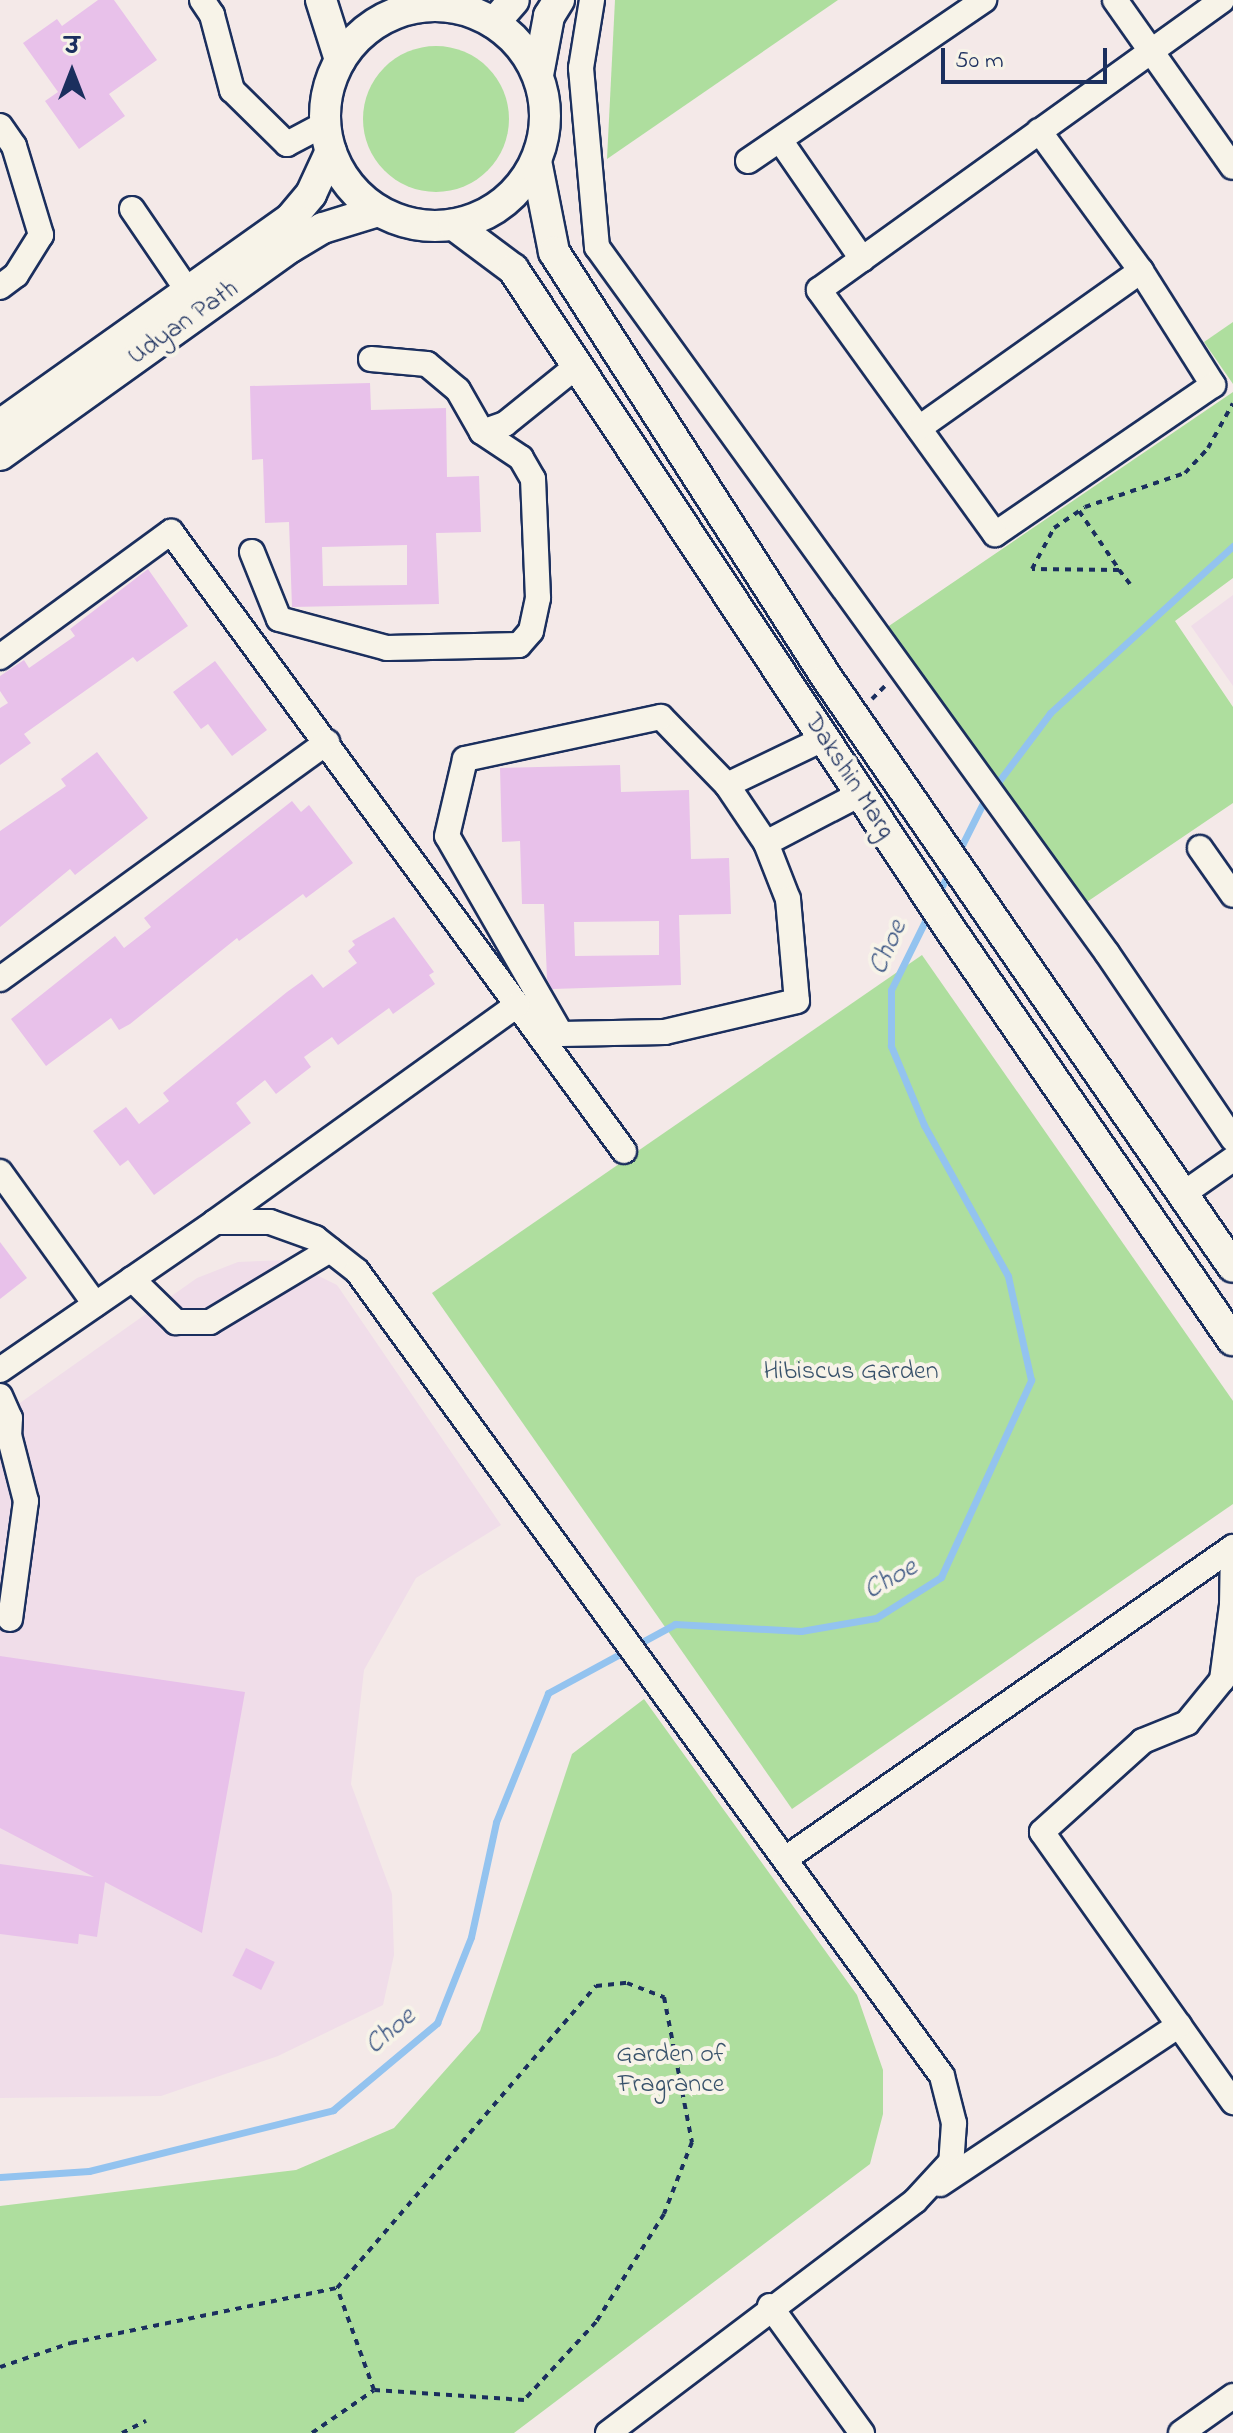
<!DOCTYPE html>
<meta charset="utf-8">
<style>
body{margin:0}
#map{position:relative;width:1233px;height:2433px;overflow:hidden;background:#f4e9e8;font-family:"Indie Flower","Playpen Sans Deva",sans-serif}
div>[style]{position:absolute}
.built>*{inset:0;background:#f0dde9}
.green>*{inset:0;background:#aede9e}
.round{border-radius:50%}
.stream>*{height:7px;margin:-3.5px;padding:0 3.5px;transform-origin:3.5px;border-radius:3.5px;background:#93c3ef}
.building>*{inset:0;background:#e8c1ea;transform-origin:0 0}
.path>*{height:4px;margin-top:-2px;transform-origin:0;background:repeating-linear-gradient(90deg,#1b2f5e 0 6px,transparent 0 12px)}
.roads{filter:drop-shadow(2px 0 #1b2f5e) drop-shadow(-2px 0 #1b2f5e) drop-shadow(0 2px #1b2f5e) drop-shadow(0 -2px #1b2f5e)}
.minor>*{height:24px;margin:-12px;padding:0 12px;transform-origin:12px;border-radius:12px;background:#f7f3e8}
.major>*{height:30px;margin:-15px;padding:0 15px;transform-origin:15px;border-radius:15px;background:#f7f3e8}
.major>.ring{margin:-15px;padding:0;box-sizing:content-box;background:none;border:30px solid #f7f3e8;border-radius:50%}
span{translate:-50% -50%;white-space:nowrap;text-align:center;line-height:1.15;-webkit-text-stroke:8px #f7f3e8;paint-order:stroke}
.street-label{font-size:26px;color:#1b2f5e}
.park-label{font-size:26px;color:#38526b}
.water-label{font-size:28px;color:#395482;font-style:italic}
.north{position:absolute;left:32px;top:32px;width:80px;height:80px;-webkit-text-stroke:6px #f7f3e8;paint-order:stroke;rotate:0deg;font-size:22px;font-weight:700;line-height:32px;text-align:center;color:#1b2f5e}
.north::after{content:'';display:block;margin:auto;width:28px;height:36px;background:#1b2f5e;clip-path:polygon(50% 0,100% 100%,50% 72%,0 100%)}
.scale{position:absolute;left:941px;top:48px;width:166px;height:36px;box-sizing:border-box;border:4px solid #1b2f5e;border-top:0;padding-left:10px;font-size:24px;line-height:28px;white-space:nowrap;color:#1b2f5e;-webkit-text-stroke:6px #f7f3e8;paint-order:stroke}
</style>
<div id="map">
<div class="built">
<i style="clip-path:polygon(1233px 595px,1233px 686px,1191px 626px)"></i>
<i style="clip-path:polygon(286px 1260px,337px 1285px,501px 1525px,416px 1578px,364px 1670px,351px 1784px,392px 1894px,394px 1955px,383px 2005px,278px 2056px,161px 2096px,0 2098px,0 1417px,197px 1278px,238px 1262px)"></i>
</div>
<div class="green">
<i style="clip-path:polygon(615px 0,838px 0,607px 159px)"></i>
<i class="round" style="left:363px;top:46px;width:146px;height:146px"></i>
<i style="clip-path:polygon(1233px 322px,1233px 384px,1204px 342px)"></i>
<i style="clip-path:polygon(1233px 392px,1233px 578px,1175px 621px,1233px 707px,1233px 803px,1075px 910px,883px 630px)"></i>
<i style="clip-path:polygon(922px 955px,1233px 1401px,1233px 1504px,792px 1809px,432px 1293px)"></i>
<i style="clip-path:polygon(644px 1699px,857px 1995px,883px 2070px,883px 2114px,870px 2164px,514px 2433px,0 2433px,0 2206px,296px 2170px,394px 2128px,480px 2031px,572px 1754px)"></i>
</div>
<div class="stream">
<i style="left:957px;top:855px;width:60px;rotate:-63.4deg"></i>
<i style="left:984px;top:801px;width:110px;rotate:-53.1deg"></i>
<i style="left:1050px;top:713px;width:248px;rotate:-42.4deg"></i>
<i style="left:938px;top:894px;width:27px;rotate:-63deg"></i>
<i style="left:0;top:2177px;width:89px;rotate:-3.9deg"></i>
<i style="left:89px;top:2171px;width:252px;rotate:-14deg"></i>
<i style="left:333px;top:2110px;width:136px;rotate:-39.9deg"></i>
<i style="left:437px;top:2023px;width:92px;rotate:-68.4deg"></i>
<i style="left:471px;top:1937px;width:118px;rotate:-77.7deg"></i>
<i style="left:496px;top:1822px;width:139px;rotate:-68deg"></i>
<i style="left:548px;top:1693px;width:145px;rotate:-28.5deg"></i>
<i style="left:675px;top:1624px;width:126px;rotate:3.2deg"></i>
<i style="left:801px;top:1631px;width:76px;rotate:-9.8deg"></i>
<i style="left:876px;top:1618px;width:77px;rotate:-32.2deg"></i>
<i style="left:941px;top:1577px;width:217px;rotate:-65.4deg"></i>
<i style="left:1031px;top:1380px;width:107px;rotate:-102.5deg"></i>
<i style="left:1008px;top:1276px;width:173px;rotate:-119.1deg"></i>
<i style="left:924px;top:1125px;width:86px;rotate:-112.7deg"></i>
<i style="left:891px;top:1046px;width:56px;rotate:-90deg"></i>
<i style="left:891px;top:990px;width:86px;rotate:-63.7deg"></i>
</div>
<div class="building">
<i style="clip-path:polygon(98px 0,114px 0,157px 60px,109px 94px,125px 116px,79px 149px,45px 101px,58px 92px,23px 43px,57px 19px,62px 26px)"></i>
<i style="clip-path:polygon(evenodd,370px 383px,371px 410px,446px 408px,447px 477px,479px 476px,481px 532px,436px 533px,439px 604px,292px 607px,289px 522px,265px 523px,263px 459px,252px 460px,250px 386px,370px 383px,407px 545px,407px 585px,323px 586px,322px 547px,407px 545px)"></i>
<i style="clip-path:polygon(148px 569px,188px 626px,137px 662px,133px 657px,24px 734px,31px 743px,0 765px,0 708px,8px 703px,0 691px,0 676px,24px 660px,29px 668px,75px 636px,70px 629px)"></i>
<i style="clip-path:polygon(215px 661px,267px 730px,232px 756px,208px 724px,201px 729px,173px 692px)"></i>
<i style="clip-path:polygon(97px 752px,148px 818px,75px 875px,70px 869px,0 927px,0 831px,66px 786px,61px 779px)"></i>
<i style="clip-path:polygon(evenodd,620px 765px,621px 792px,689px 790px,691px 859px,729px 858px,731px 914px,679px 915px,681px 985px,552px 989px,547px 979px,544px 904px,522px 904px,520px 841px,502px 842px,500px 768px,620px 765px,659px 921px,659px 955px,575px 956px,574px 922px,659px 921px)"></i>
<i style="clip-path:polygon(292px 801px,301px 812px,309px 805px,353px 863px,306px 898px,303px 894px,239px 941px,237px 938px,130px 1024px,119px 1030px,111px 1018px,46px 1066px,11px 1019px,115px 936px,124px 948px,151px 927px,144px 918px)"></i>
<i style="clip-path:polygon(394px 917px,434px 972px,429px 975px,435px 984px,393px 1014px,389px 1008px,338px 1045px,332px 1037px,304px 1057px,311px 1067px,276px 1094px,265px 1080px,236px 1103px,251px 1123px,154px 1195px,128px 1160px,120px 1166px,93px 1131px,126px 1107px,139px 1124px,169px 1101px,163px 1093px,287px 992px,312px 974px,323px 988px,357px 963px,348px 951px,355px 945px,352px 941px)"></i>
<i style="clip-path:polygon(0 1242px,27px 1278px,0 1299px)"></i>
<i style="clip-path:polygon(0 1656px,245px 1692px,202px 1933px,105px 1882px,97px 1937px,79px 1934px,78px 1944px,0 1934px,0 1864px,94px 1877px,0 1828px)"></i>
<i style="left:246px;top:1948px;width:32px;height:31px;rotate:26deg"></i>
</div>
<div class="path">
<i style="left:1079px;top:511px;width:69px;rotate:55.6deg"></i>
<i style="left:1130px;top:584px;width:18px;rotate:-128deg"></i>
<i style="left:1119px;top:570px;width:87px;rotate:-179.3deg"></i>
<i style="left:1032px;top:569px;width:47px;rotate:-61.8deg"></i>
<i style="left:1054px;top:528px;width:37px;rotate:-34deg"></i>
<i style="left:1085px;top:507px;width:106px;rotate:-18.8deg"></i>
<i style="left:1185px;top:473px;width:34px;rotate:-47deg"></i>
<i style="left:1208px;top:448px;width:51px;rotate:-60.9deg"></i>
<i style="left:872px;top:699px;width:18px;rotate:-45deg"></i>
<i style="left:0;top:2367px;width:75px;rotate:-18.7deg"></i>
<i style="left:71px;top:2343px;width:272px;rotate:-11.7deg"></i>
<i style="left:337px;top:2288px;width:398px;rotate:-49.4deg"></i>
<i style="left:596px;top:1986px;width:31px;rotate:-6deg"></i>
<i style="left:627px;top:1983px;width:40px;rotate:21deg"></i>
<i style="left:664px;top:1997px;width:148px;rotate:79.1deg"></i>
<i style="left:692px;top:2142px;width:77px;rotate:111.3deg"></i>
<i style="left:664px;top:2214px;width:128px;rotate:122.2deg"></i>
<i style="left:596px;top:2322px;width:106px;rotate:132.7deg"></i>
<i style="left:524px;top:2400px;width:150px;rotate:-176.2deg"></i>
<i style="left:374px;top:2390px;width:109px;rotate:-109.9deg"></i>
<i style="left:122px;top:2433px;width:27px;rotate:-27deg"></i>
<i style="left:312px;top:2433px;width:75px;rotate:-34.7deg"></i>
</div>
<div class="roads">
<div class="minor">
<i style="left:202px;top:0;width:18px;rotate:56deg"></i>
<i style="left:212px;top:15px;width:78px;rotate:75.1deg"></i>
<i style="left:232px;top:90px;width:77px;rotate:44.5deg"></i>
<i style="left:287px;top:144px;width:43px;rotate:-27.8deg"></i>
<i style="left:592px;top:0;width:69px;rotate:99.2deg"></i>
<i style="left:581px;top:68px;width:180px;rotate:84.9deg"></i>
<i style="left:597px;top:247px;width:871px;rotate:54.16deg"></i>
<i style="left:1107px;top:953px;width:225px;rotate:55.9deg"></i>
<i style="left:1115px;top:0;width:204px;rotate:54.8deg"></i>
<i style="left:0;top:126px;width:24px;rotate:55deg"></i>
<i style="left:14px;top:146px;width:93px;rotate:73.1deg"></i>
<i style="left:41px;top:235px;width:47px;rotate:122deg"></i>
<i style="left:16px;top:275px;width:20px;rotate:143deg"></i>
<i style="left:1039px;top:131px;width:173px;rotate:53.9deg"></i>
<i style="left:1141px;top:271px;width:135px;rotate:57.7deg"></i>
<i style="left:1213px;top:385px;width:264px;rotate:145.6deg"></i>
<i style="left:995px;top:534px;width:301px;rotate:-125.8deg"></i>
<i style="left:819px;top:290px;width:496px;rotate:-35.7deg"></i>
<i style="left:780px;top:140px;width:145px;rotate:55.4deg"></i>
<i style="left:748px;top:161px;width:286px;rotate:-34.3deg"></i>
<i style="left:132px;top:209px;width:99px;rotate:55.7deg"></i>
<i style="left:371px;top:359px;width:56px;rotate:5.1deg"></i>
<i style="left:427px;top:364px;width:40px;rotate:40deg"></i>
<i style="left:458px;top:390px;width:48px;rotate:60.3deg"></i>
<i style="left:482px;top:432px;width:24px;rotate:-19deg"></i>
<i style="left:505px;top:424px;width:92px;rotate:-38.9deg"></i>
<i style="left:919px;top:428px;width:272px;rotate:-35.3deg"></i>
<i style="left:252px;top:552px;width:72px;rotate:68.1deg"></i>
<i style="left:279px;top:619px;width:112px;rotate:15deg"></i>
<i style="left:387px;top:648px;width:132px;rotate:-1.3deg"></i>
<i style="left:519px;top:645px;width:18px;rotate:-49deg"></i>
<i style="left:531px;top:631px;width:34px;rotate:-78deg"></i>
<i style="left:538px;top:598px;width:119px;rotate:-92.4deg"></i>
<i style="left:533px;top:479px;width:24px;rotate:-120deg"></i>
<i style="left:521px;top:458px;width:47px;rotate:-146.3deg"></i>
<i style="left:0;top:657px;width:212px;rotate:-36.2deg"></i>
<i style="left:171px;top:532px;width:767px;rotate:53.8deg"></i>
<i style="left:661px;top:717px;width:95px;rotate:45.9deg"></i>
<i style="left:727px;top:785px;width:70px;rotate:56.1deg"></i>
<i style="left:766px;top:843px;width:60px;rotate:68.6deg"></i>
<i style="left:788px;top:899px;width:102px;rotate:85deg"></i>
<i style="left:797px;top:1001px;width:136px;rotate:166.8deg"></i>
<i style="left:665px;top:1032px;width:104px;rotate:178.9deg"></i>
<i style="left:561px;top:1034px;width:228px;rotate:-119.9deg"></i>
<i style="left:447px;top:836px;width:79px;rotate:-76.8deg"></i>
<i style="left:465px;top:759px;width:200px;rotate:-12.1deg"></i>
<i style="left:727px;top:785px;width:106px;rotate:-25.6deg"></i>
<i style="left:766px;top:843px;width:106px;rotate:-27.5deg"></i>
<i style="left:1200px;top:848px;width:57px;rotate:54.9deg"></i>
<i style="left:0;top:979px;width:404px;rotate:-35.9deg"></i>
<i style="left:0;top:1172px;width:163px;rotate:54.3deg"></i>
<i style="left:1183px;top:1194px;width:61px;rotate:-35deg"></i>
<i style="left:215px;top:1222px;width:372px;rotate:-35.7deg"></i>
<i style="left:132px;top:1279px;width:62px;rotate:44.3deg"></i>
<i style="left:176px;top:1322px;width:34px"></i>
<i style="left:210px;top:1322px;width:140px;rotate:-31deg"></i>
<i style="left:0;top:1370px;width:261px;rotate:-34.5deg"></i>
<i style="left:215px;top:1222px;width:55px"></i>
<i style="left:270px;top:1222px;width:48px;rotate:19.6deg"></i>
<i style="left:315px;top:1238px;width:53px;rotate:38.2deg"></i>
<i style="left:357px;top:1271px;width:995px;rotate:53.99deg"></i>
<i style="left:942px;top:2076px;width:49px;rotate:75.7deg"></i>
<i style="left:954px;top:2123px;width:39px;rotate:94deg"></i>
<i style="left:951px;top:2162px;width:53px;rotate:132.7deg"></i>
<i style="left:915px;top:2201px;width:385px;rotate:142.9deg"></i>
<i style="left:0;top:1396px;width:24px;rotate:66deg"></i>
<i style="left:10px;top:1418px;width:17px;rotate:93deg"></i>
<i style="left:9px;top:1435px;width:68px;rotate:75.6deg"></i>
<i style="left:26px;top:1501px;width:119px;rotate:97.7deg"></i>
<i style="left:1233px;top:1547px;width:58px;rotate:91deg"></i>
<i style="left:1232px;top:1605px;width:76px;rotate:97.6deg"></i>
<i style="left:1222px;top:1680px;width:55px;rotate:129.1deg"></i>
<i style="left:1187px;top:1723px;width:48px;rotate:157.8deg"></i>
<i style="left:1143px;top:1741px;width:136px;rotate:138deg"></i>
<i style="left:1042px;top:1832px;width:331px;rotate:54.7deg"></i>
<i style="left:785px;top:1859px;width:546px;rotate:-34.85deg"></i>
<i style="left:940px;top:2184px;width:287px;rotate:-33.6deg"></i>
<i style="left:770px;top:2306px;width:157px;rotate:54.1deg"></i>
<i style="left:1181px;top:2433px;width:64px;rotate:-35.4deg"></i>
</div>
<div class="major">
<i style="left:321px;top:0;width:63px;rotate:72.4deg"></i>
<i class="ring" style="left:325px;top:6px;width:190px;height:190px"></i>
<i style="left:494px;top:23px;width:30px;rotate:-49deg"></i>
<i style="left:538px;top:75px;width:60px;rotate:-79.4deg"></i>
<i style="left:549px;top:16px;width:19px;rotate:-58deg"></i>
<i style="left:536px;top:161px;width:93px;rotate:78.8deg"></i>
<i style="left:554px;top:252px;width:506px;rotate:57.35deg"></i>
<i style="left:827px;top:678px;width:715px;rotate:55.42deg"></i>
<i style="left:454px;top:225px;width:74px;rotate:36.7deg"></i>
<i style="left:513px;top:269px;width:792px;rotate:56.49deg"></i>
<i style="left:950px;top:929px;width:499px;rotate:55.5deg"></i>
<i style="left:0;top:425px;width:357px;rotate:-35.4deg"></i>
<i style="left:291px;top:218px;width:31px;rotate:-50deg"></i>
<i style="left:311px;top:194px;width:47px;rotate:-65.1deg"></i>
<i style="left:0;top:455px;width:358px;rotate:-35.6deg"></i>
<i style="left:291px;top:247px;width:37px;rotate:-31deg"></i>
<i style="left:323px;top:228px;width:58px;rotate:-17.2deg"></i>
</div>
</div>
<div class="street-label">
<span style="left:184px;top:324px;rotate:-35deg">Udyan Path</span>
<span style="left:848px;top:777px;rotate:57deg">Dakshin Marg</span>
</div>
<div class="park-label">
<span style="left:851px;top:1373px">Hibiscus Garden</span>
<span style="left:671px;top:2071px">Garden of<br>Fragrance</span>
</div>
<div class="water-label">
<span style="left:889px;top:948px;rotate:-66deg">Choe</span>
<span style="left:891px;top:1580px;rotate:-29deg">Choe</span>
<span style="left:391px;top:2032px;rotate:-40deg">Choe</span>
</div>
<div class="north">उ</div>
<div class="scale">50 m</div>
</div>
